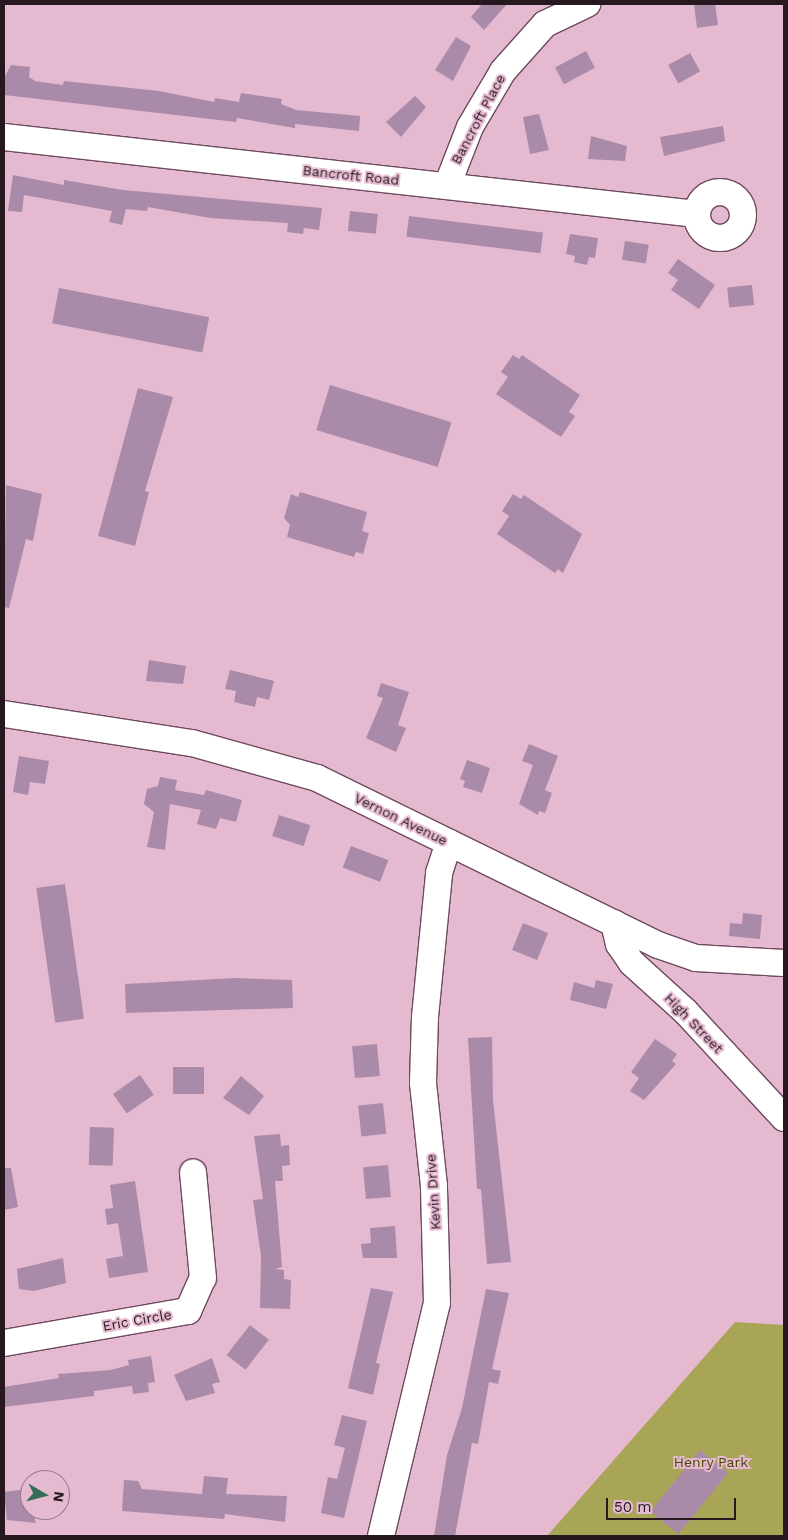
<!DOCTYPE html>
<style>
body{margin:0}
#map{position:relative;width:788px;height:1540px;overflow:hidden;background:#e5bad1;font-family:"Work Sans",sans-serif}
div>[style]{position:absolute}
.green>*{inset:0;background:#a9a557}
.building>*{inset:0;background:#a98aa9;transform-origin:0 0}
.roads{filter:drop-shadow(1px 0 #6e4a5e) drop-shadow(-1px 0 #6e4a5e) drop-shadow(0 1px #6e4a5e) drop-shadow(0 -1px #6e4a5e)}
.minor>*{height:26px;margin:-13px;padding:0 13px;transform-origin:13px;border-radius:13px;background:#fff}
.minor>.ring{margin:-13px;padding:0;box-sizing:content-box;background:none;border:26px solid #fff;border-radius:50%}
span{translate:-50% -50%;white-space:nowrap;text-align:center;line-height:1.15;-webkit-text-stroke:4px #e5bad1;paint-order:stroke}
.street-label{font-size:14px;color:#271820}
.park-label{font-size:14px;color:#4b4700}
.frame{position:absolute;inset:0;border:5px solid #271820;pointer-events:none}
.north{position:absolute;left:20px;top:1470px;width:50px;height:50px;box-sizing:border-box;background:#e5bad1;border:1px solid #99798a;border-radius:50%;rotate:98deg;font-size:14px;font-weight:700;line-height:20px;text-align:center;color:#271820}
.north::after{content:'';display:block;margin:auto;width:18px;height:22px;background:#346e58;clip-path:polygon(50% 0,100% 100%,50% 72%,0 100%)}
.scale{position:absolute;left:606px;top:1498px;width:130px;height:22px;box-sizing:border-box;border:2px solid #271820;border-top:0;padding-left:6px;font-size:15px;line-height:18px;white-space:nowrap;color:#271820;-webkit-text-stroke:4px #e5bad1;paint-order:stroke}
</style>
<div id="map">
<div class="green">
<i style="clip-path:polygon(735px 1322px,784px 1325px,784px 1536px,547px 1536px)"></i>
</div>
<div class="building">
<i style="clip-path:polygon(482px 4px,507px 4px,484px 30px,471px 17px)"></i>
<i style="clip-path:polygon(694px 4px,715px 4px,718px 25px,697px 28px)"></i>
<i style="clip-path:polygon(456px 37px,471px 46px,453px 81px,435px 70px)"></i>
<i style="left:586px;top:51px;width:19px;height:35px;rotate:62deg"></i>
<i style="left:690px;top:53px;width:21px;height:25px;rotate:61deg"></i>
<i style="clip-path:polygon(11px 65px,30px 67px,29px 77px,35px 81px,63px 85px,64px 81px,159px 91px,214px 102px,215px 98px,239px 102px,241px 93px,282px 99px,281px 104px,296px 110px,360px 116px,359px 131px,295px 124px,295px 128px,237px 118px,236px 122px,4px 95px,4px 78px)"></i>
<i style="clip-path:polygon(415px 96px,426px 107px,401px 137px,386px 122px)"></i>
<i style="clip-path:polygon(539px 114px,549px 150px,530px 154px,523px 117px)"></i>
<i style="clip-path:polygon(723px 126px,725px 141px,664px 156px,660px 137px)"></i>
<i style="clip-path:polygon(591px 136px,627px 146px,625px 161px,588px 159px)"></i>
<i style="clip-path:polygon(13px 175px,64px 185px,64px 180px,123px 190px,322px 208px,319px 230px,304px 228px,303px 234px,287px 232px,288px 223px,210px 218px,148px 207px,147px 211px,126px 209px,122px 225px,109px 222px,112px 211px,24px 195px,22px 212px,8px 211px)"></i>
<i style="left:350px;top:211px;width:28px;height:20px;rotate:6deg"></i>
<i style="left:409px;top:216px;width:135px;height:21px;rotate:7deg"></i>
<i style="clip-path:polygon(570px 234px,598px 238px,595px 258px,589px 257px,587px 265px,574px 262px,575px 256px,566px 254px)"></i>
<i style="left:625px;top:241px;width:24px;height:19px;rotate:9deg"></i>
<i style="clip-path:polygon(678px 259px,715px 285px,699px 309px,671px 290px,678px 280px,668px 273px)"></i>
<i style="left:752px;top:285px;width:20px;height:25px;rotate:84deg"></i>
<i style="left:59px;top:288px;width:153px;height:36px;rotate:11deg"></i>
<i style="clip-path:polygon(513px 355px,519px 359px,522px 355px,580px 395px,569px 412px,575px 416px,561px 437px,496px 394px,508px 377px,501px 372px)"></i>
<i style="left:330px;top:385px;width:127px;height:47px;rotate:17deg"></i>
<i style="clip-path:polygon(138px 388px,173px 397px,145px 491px,149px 492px,135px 546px,98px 536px)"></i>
<i style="clip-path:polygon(6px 485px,42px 494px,33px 541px,26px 539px,9px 608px,4px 607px)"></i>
<i style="clip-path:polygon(300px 492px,367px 512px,362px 531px,369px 533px,363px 554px,356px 552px,354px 557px,287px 537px,290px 525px,284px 518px,291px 494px,298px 497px)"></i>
<i style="clip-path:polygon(513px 494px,521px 499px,524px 495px,582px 534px,563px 573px,558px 569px,555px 573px,497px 534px,509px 516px,502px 511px)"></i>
<i style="clip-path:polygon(149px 660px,186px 666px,183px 684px,146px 681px)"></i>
<i style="clip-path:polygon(230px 670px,274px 681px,269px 700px,257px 697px,255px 707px,234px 702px,236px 691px,225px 689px)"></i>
<i style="clip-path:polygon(381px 683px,409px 692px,398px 725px,406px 728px,396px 752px,366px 738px,383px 698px,377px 696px)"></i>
<i style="clip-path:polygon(529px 744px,558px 756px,545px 790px,552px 793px,545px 813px,539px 811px,538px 815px,519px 804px,533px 765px,522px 761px)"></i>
<i style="clip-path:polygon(19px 756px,49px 761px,45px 784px,30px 782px,28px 795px,13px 792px)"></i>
<i style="clip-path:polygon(467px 760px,490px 768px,482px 793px,463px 787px,465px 781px,460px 779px)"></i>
<i style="clip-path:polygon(160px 777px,177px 780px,175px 790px,204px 795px,206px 790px,242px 800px,236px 822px,220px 818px,216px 829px,197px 824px,201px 810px,170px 804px,165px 850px,147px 847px,154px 812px,144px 804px,147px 789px,158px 786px)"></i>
<i style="left:279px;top:815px;width:33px;height:22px;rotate:18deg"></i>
<i style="left:351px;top:846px;width:40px;height:23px;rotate:21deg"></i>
<i style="left:65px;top:884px;width:136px;height:29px;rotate:82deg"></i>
<i style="clip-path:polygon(743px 913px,762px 915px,760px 939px,729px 936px,730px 923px,742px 924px)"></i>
<i style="left:523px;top:923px;width:27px;height:29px;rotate:22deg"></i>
<i style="clip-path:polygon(236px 978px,292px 980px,293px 1008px,126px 1013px,125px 984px)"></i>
<i style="clip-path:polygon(596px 980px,613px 984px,606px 1009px,570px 1000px,574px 982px,594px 988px)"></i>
<i style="clip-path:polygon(492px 1037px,493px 1100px,511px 1262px,487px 1264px,481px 1189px,477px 1189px,468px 1038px)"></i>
<i style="clip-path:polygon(655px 1039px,677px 1054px,672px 1061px,676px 1064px,644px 1100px,630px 1091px,639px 1078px,631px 1072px)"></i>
<i style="left:377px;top:1044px;width:32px;height:25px;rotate:85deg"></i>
<i style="left:173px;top:1067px;width:31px;height:27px"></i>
<i style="left:140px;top:1075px;width:24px;height:33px;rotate:55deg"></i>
<i style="clip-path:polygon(241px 1076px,264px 1096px,249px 1115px,223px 1098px)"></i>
<i style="left:383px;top:1103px;width:31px;height:25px;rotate:84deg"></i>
<i style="left:90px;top:1127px;width:24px;height:38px;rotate:2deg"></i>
<i style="clip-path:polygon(280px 1134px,281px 1146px,289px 1145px,290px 1165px,282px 1166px,283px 1181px,275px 1181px,282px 1267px,275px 1269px,284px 1270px,284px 1279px,291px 1280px,290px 1309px,260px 1308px,261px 1256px,253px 1200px,263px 1199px,254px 1136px)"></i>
<i style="left:388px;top:1165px;width:32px;height:25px;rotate:85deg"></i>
<i style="clip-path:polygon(4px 1168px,11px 1168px,18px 1207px,4px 1210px)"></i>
<i style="clip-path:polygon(135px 1181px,148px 1272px,109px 1278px,106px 1259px,123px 1256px,118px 1223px,107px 1225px,105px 1209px,113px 1208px,110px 1185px)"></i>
<i style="clip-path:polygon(395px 1226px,397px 1258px,363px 1258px,361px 1244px,371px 1243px,370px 1228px)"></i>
<i style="clip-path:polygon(63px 1258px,66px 1283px,34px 1291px,19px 1289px,17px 1269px)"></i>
<i style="clip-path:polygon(371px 1288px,393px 1292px,376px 1363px,380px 1364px,373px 1395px,348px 1388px)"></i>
<i style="clip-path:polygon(486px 1289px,509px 1293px,492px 1369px,501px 1371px,498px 1384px,489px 1382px,478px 1444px,472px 1443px,455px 1536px,434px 1536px,447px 1455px,462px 1408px)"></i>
<i style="left:250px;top:1325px;width:24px;height:38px;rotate:38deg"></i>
<i style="clip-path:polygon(151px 1356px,155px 1382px,148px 1383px,149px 1392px,133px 1394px,132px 1386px,94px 1391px,94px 1396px,4px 1407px,4px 1387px,59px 1378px,58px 1374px,111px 1370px,129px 1365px,128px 1360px)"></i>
<i style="clip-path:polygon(212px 1358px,220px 1382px,212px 1384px,215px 1393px,186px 1401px,174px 1375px)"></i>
<i style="clip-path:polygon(342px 1415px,367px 1421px,344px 1518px,321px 1513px,328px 1477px,337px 1479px,345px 1448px,334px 1445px)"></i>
<i style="left:700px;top:1450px;width:36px;height:79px;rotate:39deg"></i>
<i style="clip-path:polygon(204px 1476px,228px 1478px,226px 1494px,287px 1496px,285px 1522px,225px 1514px,224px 1519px,122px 1511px,124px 1480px,138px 1481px,142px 1489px,202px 1494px)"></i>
<i style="clip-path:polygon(27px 1489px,36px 1523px,7px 1520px,4px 1492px)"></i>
</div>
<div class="roads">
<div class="minor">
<i style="left:4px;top:137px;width:697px;rotate:6.34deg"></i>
<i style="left:447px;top:186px;width:63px;rotate:-68.7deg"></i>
<i style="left:470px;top:127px;width:65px;rotate:-59.5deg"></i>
<i style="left:503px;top:71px;width:63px;rotate:-48.2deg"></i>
<i style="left:545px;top:24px;width:47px;rotate:-25.5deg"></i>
<i class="ring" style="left:697px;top:192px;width:20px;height:20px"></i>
<i style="left:4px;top:714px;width:190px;rotate:8.8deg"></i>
<i style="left:192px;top:743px;width:130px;rotate:15.6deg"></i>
<i style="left:317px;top:778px;width:380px;rotate:26.1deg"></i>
<i style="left:658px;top:945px;width:40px;rotate:18.9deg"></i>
<i style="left:696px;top:958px;width:88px;rotate:3.3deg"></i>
<i style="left:614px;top:923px;width:22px;rotate:77deg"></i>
<i style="left:619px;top:944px;width:23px;rotate:56deg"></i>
<i style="left:632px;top:963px;width:72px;rotate:42.2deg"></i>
<i style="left:685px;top:1011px;width:146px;rotate:47.2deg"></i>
<i style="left:4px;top:1343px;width:187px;rotate:-9.9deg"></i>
<i style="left:188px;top:1311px;width:36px;rotate:-66deg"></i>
<i style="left:203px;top:1278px;width:106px;rotate:-95.4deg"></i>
<i style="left:381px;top:1536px;width:240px;rotate:-76.5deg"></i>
<i style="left:437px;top:1303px;width:117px;rotate:-91.5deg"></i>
<i style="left:434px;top:1186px;width:104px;rotate:-96.1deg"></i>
<i style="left:423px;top:1083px;width:66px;rotate:-88.3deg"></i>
<i style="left:425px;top:1017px;width:145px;rotate:-84.4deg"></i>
<i style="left:439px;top:873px;width:32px;rotate:-72deg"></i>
</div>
</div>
<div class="street-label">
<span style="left:478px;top:119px;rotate:-62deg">Bancroft Place</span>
<span style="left:351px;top:175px;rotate:6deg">Bancroft Road</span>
<span style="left:401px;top:819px;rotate:26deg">Vernon Avenue</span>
<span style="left:694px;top:1023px;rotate:46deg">High Street</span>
<span style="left:433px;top:1192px;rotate:-94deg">Kevin Drive</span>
<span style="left:137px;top:1320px;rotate:-10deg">Eric Circle</span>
</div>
<div class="park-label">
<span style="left:711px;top:1462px">Henry Park</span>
</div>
<div class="frame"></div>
<div class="north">N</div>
<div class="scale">50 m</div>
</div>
